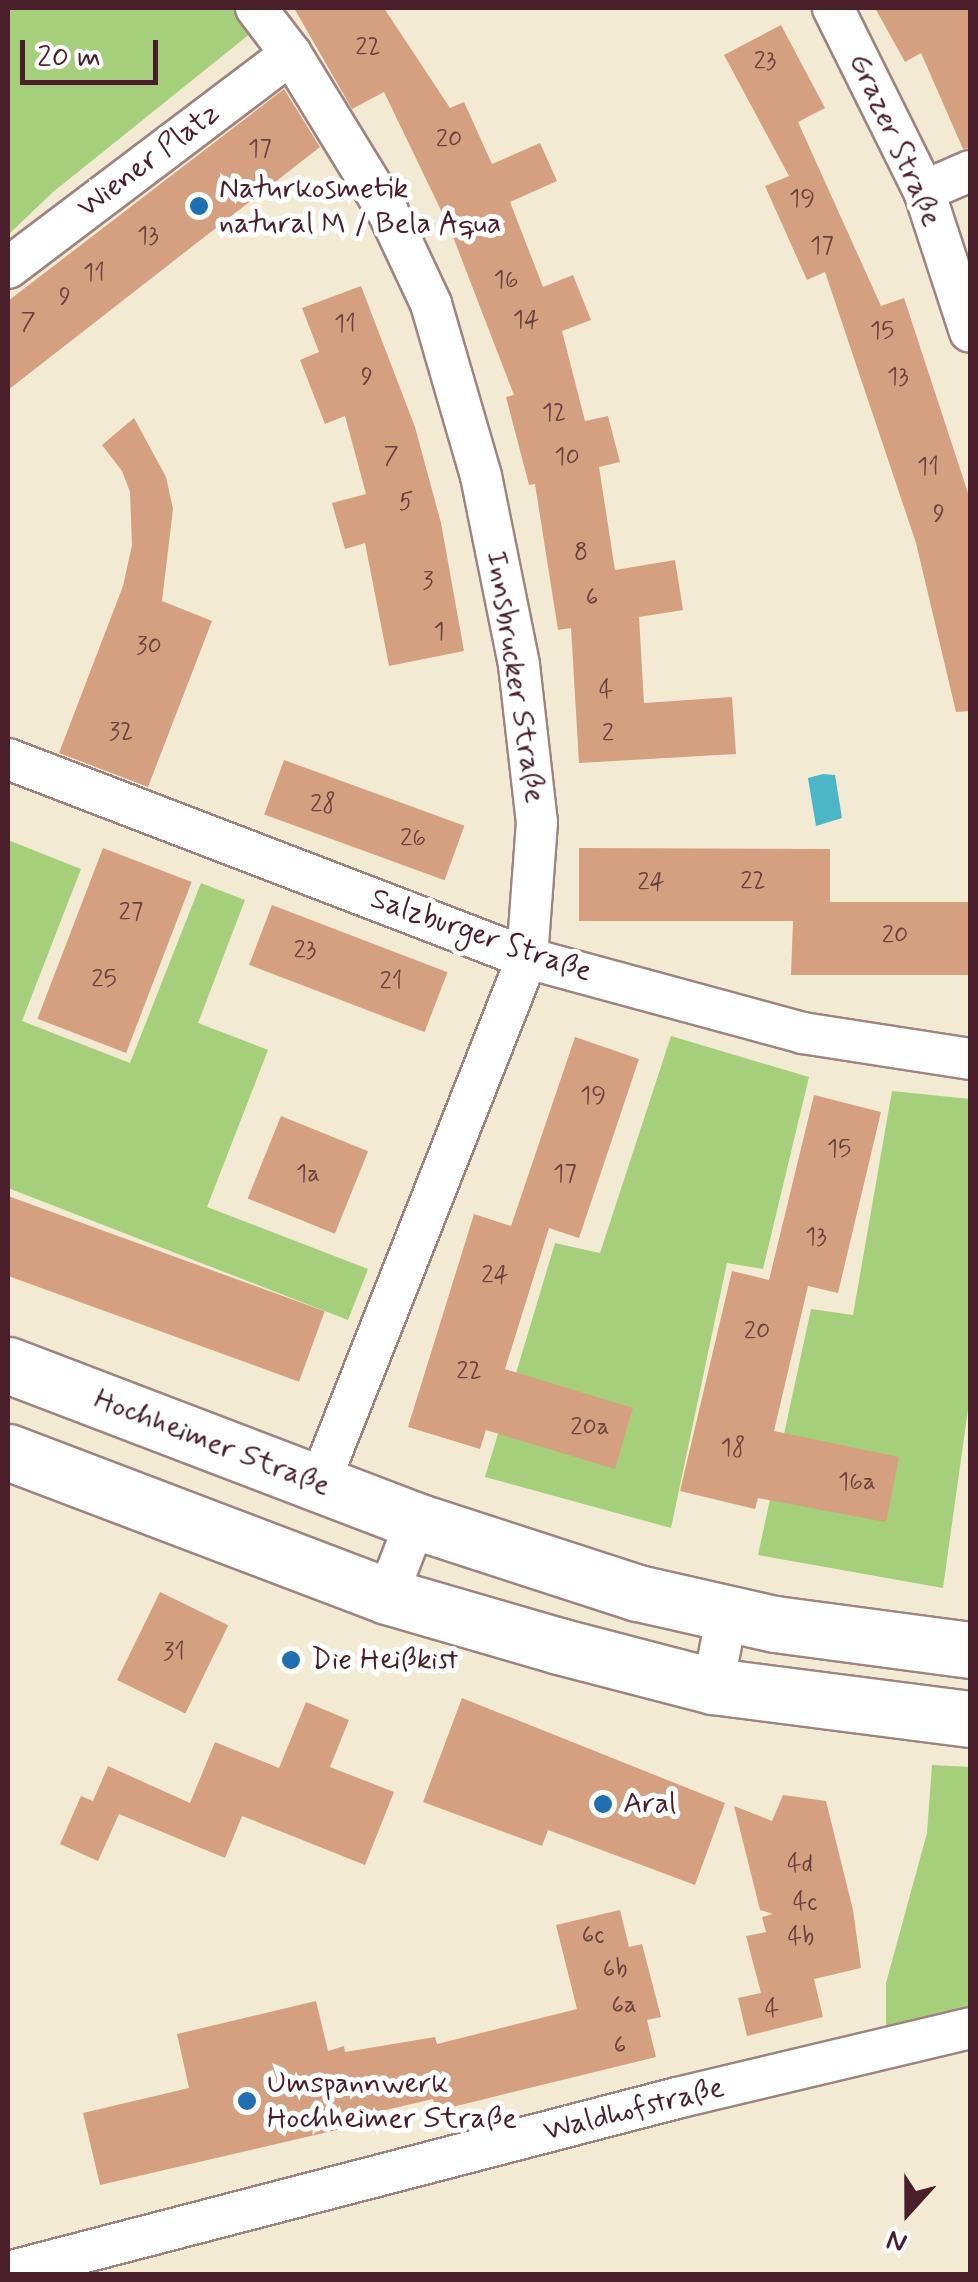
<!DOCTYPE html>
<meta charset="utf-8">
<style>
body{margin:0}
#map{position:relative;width:978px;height:2282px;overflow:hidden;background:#f3ead4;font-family:Mynerve,sans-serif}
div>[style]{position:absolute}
.green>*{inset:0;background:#a5cf7a}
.water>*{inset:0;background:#4ab6c7}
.building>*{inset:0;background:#d4a080;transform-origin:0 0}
.roads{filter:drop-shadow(2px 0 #9e8480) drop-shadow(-2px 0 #9e8480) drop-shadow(0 2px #9e8480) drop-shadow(0 -2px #9e8480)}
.minor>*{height:40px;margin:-20px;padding:0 20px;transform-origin:20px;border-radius:20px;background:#fff}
.primary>*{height:55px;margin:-27.5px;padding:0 27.5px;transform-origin:27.5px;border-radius:27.5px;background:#fff}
.dots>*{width:28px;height:28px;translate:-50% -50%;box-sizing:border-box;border:5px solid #fff;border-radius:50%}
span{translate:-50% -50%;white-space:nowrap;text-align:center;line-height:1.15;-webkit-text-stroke:10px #fff;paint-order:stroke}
.number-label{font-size:25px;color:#6c3f40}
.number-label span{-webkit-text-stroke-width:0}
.street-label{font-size:30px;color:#4a1f2b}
.poi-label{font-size:30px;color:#4a1f2b}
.left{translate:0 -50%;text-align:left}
.frame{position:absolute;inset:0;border:10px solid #4a1f2b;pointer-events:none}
.north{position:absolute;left:858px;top:2162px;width:100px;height:100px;-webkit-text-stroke:8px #fff;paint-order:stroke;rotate:201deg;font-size:28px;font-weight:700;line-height:40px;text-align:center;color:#4a1f2b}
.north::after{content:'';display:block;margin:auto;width:35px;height:45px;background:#4a1f2b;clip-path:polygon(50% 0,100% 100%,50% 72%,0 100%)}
.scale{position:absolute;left:20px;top:40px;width:138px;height:45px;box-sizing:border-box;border:5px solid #4a1f2b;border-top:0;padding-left:12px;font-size:30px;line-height:35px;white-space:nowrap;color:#4a1f2b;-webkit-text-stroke:8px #fff;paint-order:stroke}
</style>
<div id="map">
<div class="green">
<i style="clip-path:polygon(8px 8px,244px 8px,261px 25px,53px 192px,8px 235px)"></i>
<i style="clip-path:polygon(8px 840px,81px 869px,22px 1021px,130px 1063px,201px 883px,245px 900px,198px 1023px,268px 1050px,207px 1207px,368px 1269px,348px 1320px,8px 1188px)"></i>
<i style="clip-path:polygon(671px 1036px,809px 1077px,763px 1269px,727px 1263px,671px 1528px,485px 1477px,555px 1243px,600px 1253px)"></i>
<i style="clip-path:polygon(892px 1091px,970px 1099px,970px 1395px,943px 1588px,758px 1555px,811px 1309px,853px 1315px)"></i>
<i style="clip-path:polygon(932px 1765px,970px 1767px,970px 2010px,886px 2029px,886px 1983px,927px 1833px)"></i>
</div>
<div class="water">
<i style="clip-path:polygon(823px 774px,835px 775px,842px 818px,816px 826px,808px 778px)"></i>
</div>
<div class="building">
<i style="clip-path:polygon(294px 8px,384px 8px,450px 108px,464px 102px,492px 164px,540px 143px,557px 181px,510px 202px,543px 287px,573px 275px,591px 320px,562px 331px,585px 421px,608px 416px,620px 462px,599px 467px,615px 570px,675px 560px,683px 610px,639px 617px,644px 703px,732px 697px,736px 754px,579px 763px,571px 628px,558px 630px,535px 484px,529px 485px,506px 397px,514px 395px,450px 229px,384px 92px,352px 109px)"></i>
<i style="clip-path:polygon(875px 8px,970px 8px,970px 148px,963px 149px,921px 53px,905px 62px)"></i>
<i style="clip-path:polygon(781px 25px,825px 108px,798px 122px,881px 306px,904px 298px,970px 499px,970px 711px,956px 712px,916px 543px,825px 272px,807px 280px,765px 186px,789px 176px,724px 55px)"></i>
<i style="clip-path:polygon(284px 89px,320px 147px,8px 390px,8px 301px)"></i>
<i style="clip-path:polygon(361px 286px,415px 427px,441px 523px,464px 651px,389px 666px,365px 543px,345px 549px,332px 503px,366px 494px,345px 416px,325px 424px,300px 360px,319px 352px,302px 308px)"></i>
<i style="clip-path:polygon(134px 418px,166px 477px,173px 509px,162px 601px,212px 621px,148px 787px,59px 753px,123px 586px,132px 545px,130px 492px,122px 471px,102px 445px)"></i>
<i style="left:284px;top:760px;width:192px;height:58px;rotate:20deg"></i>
<i style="left:103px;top:848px;width:95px;height:183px;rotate:21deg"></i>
<i style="clip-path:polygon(579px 848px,830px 849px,830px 902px,970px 902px,970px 975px,791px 975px,793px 921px,579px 921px)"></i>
<i style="left:272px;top:905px;width:188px;height:64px;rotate:21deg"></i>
<i style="clip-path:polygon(575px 1037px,639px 1059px,579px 1238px,549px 1228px,505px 1369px,633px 1408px,615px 1469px,486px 1430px,480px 1449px,408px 1427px,474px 1214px,511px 1226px)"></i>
<i style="clip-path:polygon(814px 1095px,881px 1112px,838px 1293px,808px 1286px,774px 1431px,899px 1457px,886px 1522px,758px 1498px,755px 1509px,680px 1491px,732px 1271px,769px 1280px)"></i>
<i style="left:281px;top:1116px;width:94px;height:89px;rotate:22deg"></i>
<i style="left:8px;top:1196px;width:337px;height:75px;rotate:20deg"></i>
<i style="left:160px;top:1592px;width:76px;height:98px;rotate:26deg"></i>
<i style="clip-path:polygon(462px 1698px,725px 1803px,695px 1885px,548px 1830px,542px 1846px,423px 1802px)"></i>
<i style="clip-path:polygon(306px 1702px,349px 1720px,330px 1767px,394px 1792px,365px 1865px,242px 1816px,225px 1858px,119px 1814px,98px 1861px,60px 1844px,81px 1796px,93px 1801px,108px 1766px,190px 1803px,215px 1742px,279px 1768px)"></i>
<i style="clip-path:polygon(783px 1795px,826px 1801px,853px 1910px,861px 1968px,814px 1979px,823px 2017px,747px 2036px,738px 1998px,761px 1993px,746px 1936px,766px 1932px,762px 1917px,773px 1914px,760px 1910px,734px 1806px,772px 1821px)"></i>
<i style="clip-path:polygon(620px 1910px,629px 1947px,642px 1944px,661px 2017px,647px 2020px,656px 2057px,436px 2111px,433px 2099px,360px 2116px,362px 2124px,100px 2185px,83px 2113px,189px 2088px,177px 2034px,316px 2001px,328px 2051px,344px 2046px,345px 2052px,435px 2037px,437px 2044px,577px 2009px,556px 1925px)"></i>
</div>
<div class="roads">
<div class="minor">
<i style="left:256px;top:8px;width:58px;rotate:52.7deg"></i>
<i style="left:291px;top:54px;width:185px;rotate:58.5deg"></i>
<i style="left:388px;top:212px;width:102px;rotate:64.9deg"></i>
<i style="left:431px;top:304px;width:179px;rotate:73.8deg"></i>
<i style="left:481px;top:476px;width:193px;rotate:78.6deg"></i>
<i style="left:519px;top:665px;width:158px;rotate:83.5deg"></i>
<i style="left:537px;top:822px;width:136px;rotate:94.2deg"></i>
<i style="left:527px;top:958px;width:566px;rotate:111.58deg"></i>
<i style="left:833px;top:8px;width:204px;rotate:63.6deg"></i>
<i style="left:924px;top:191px;width:148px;rotate:71.9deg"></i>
<i style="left:924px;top:191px;width:50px;rotate:-23.5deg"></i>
<i style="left:8px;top:268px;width:355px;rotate:-37.1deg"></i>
<i style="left:8px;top:759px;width:556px;rotate:20.98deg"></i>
<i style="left:527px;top:958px;width:286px;rotate:15.2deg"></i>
<i style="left:803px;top:1033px;width:169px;rotate:8.8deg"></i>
<i style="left:387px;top:1596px;width:80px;rotate:-68.9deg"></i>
<i style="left:713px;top:1686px;width:73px;rotate:-79deg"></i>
<i style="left:8px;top:2272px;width:691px;rotate:-14.58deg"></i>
<i style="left:677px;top:2098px;width:301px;rotate:-13.4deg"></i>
</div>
<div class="primary">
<i style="left:8px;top:1365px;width:437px;rotate:20.9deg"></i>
<i style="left:416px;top:1521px;width:233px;rotate:18deg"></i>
<i style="left:638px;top:1593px;width:140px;rotate:12.8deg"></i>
<i style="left:775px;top:1624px;width:197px;rotate:7.6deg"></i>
<i style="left:8px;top:1452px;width:405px;rotate:20.8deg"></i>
<i style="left:387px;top:1596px;width:179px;rotate:16.2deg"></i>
<i style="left:559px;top:1646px;width:159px;rotate:14.6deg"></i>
<i style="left:713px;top:1686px;width:259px;rotate:7.3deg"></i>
</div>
</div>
<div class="dots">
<i style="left:199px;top:206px;background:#1f6fb2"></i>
<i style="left:291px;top:1660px;background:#1f6fb2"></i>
<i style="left:603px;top:1804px;background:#1f6fb2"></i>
<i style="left:247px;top:2101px;background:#1f6fb2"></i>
</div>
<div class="number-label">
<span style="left:368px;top:48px">22</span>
<span style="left:765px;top:62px">23</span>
<span style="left:449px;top:140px">20</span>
<span style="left:260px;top:150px">17</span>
<span style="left:802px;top:200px">19</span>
<span style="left:148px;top:237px">13</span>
<span style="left:822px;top:247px">17</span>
<span style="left:94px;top:274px">11</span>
<span style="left:506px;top:281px">16</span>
<span style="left:65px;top:298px">9</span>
<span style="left:526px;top:321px">14</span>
<span style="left:28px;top:323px">7</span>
<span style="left:345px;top:325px">11</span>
<span style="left:882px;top:332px">15</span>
<span style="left:367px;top:378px">9</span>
<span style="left:898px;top:378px">13</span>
<span style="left:554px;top:414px">12</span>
<span style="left:391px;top:457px">7</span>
<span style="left:567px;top:458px">10</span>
<span style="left:928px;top:468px">11</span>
<span style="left:406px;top:503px">5</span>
<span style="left:939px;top:515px">9</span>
<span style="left:581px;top:553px">8</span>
<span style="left:428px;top:582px">3</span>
<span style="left:592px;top:598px">6</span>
<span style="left:439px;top:633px">1</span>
<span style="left:149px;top:647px">30</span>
<span style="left:606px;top:691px">4</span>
<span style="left:121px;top:733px">32</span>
<span style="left:608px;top:734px">2</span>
<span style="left:323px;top:805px">28</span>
<span style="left:413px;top:839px">26</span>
<span style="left:753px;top:882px">22</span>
<span style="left:651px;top:883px">24</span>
<span style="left:131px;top:913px">27</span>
<span style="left:895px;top:936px">20</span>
<span style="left:305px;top:951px">23</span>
<span style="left:104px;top:980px">25</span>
<span style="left:391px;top:982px">21</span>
<span style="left:593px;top:1097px">19</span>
<span style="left:839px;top:1150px">15</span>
<span style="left:308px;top:1175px">1a</span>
<span style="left:565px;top:1175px">17</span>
<span style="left:816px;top:1238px">13</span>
<span style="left:495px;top:1276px">24</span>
<span style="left:757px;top:1332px">20</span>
<span style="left:469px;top:1372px">22</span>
<span style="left:590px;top:1428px">20a</span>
<span style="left:733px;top:1449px">18</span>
<span style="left:857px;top:1483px">16a</span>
<span style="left:174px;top:1653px">31</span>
<span style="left:800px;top:1865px">4d</span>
<span style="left:805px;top:1903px">4c</span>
<span style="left:593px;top:1936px">6c</span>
<span style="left:801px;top:1938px">4b</span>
<span style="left:615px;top:1970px">6b</span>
<span style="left:624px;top:2006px">6a</span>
<span style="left:772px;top:2010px">4</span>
<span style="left:620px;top:2046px">6</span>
</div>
<div class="street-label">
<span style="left:895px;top:140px;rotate:66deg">Grazer Straße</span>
<span style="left:149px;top:161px;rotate:-37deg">Wiener Platz</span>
<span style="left:515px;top:677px;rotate:81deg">Innsbrucker Straße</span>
<span style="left:481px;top:936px;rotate:19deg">Salzburger Straße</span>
<span style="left:212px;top:1443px;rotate:21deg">Hochheimer Straße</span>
<span style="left:634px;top:2110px;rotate:-14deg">Waldhofstraße</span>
</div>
<div class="poi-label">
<span class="left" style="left:219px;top:206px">Naturkosmetik<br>natural M / Bela Aqua</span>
<span class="left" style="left:311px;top:1660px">Die Heißkist</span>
<span class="left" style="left:623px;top:1804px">Aral</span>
<span class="left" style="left:267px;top:2101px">Umspannwerk<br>Hochheimer Straße</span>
</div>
<div class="frame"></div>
<div class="north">N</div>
<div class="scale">20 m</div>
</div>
